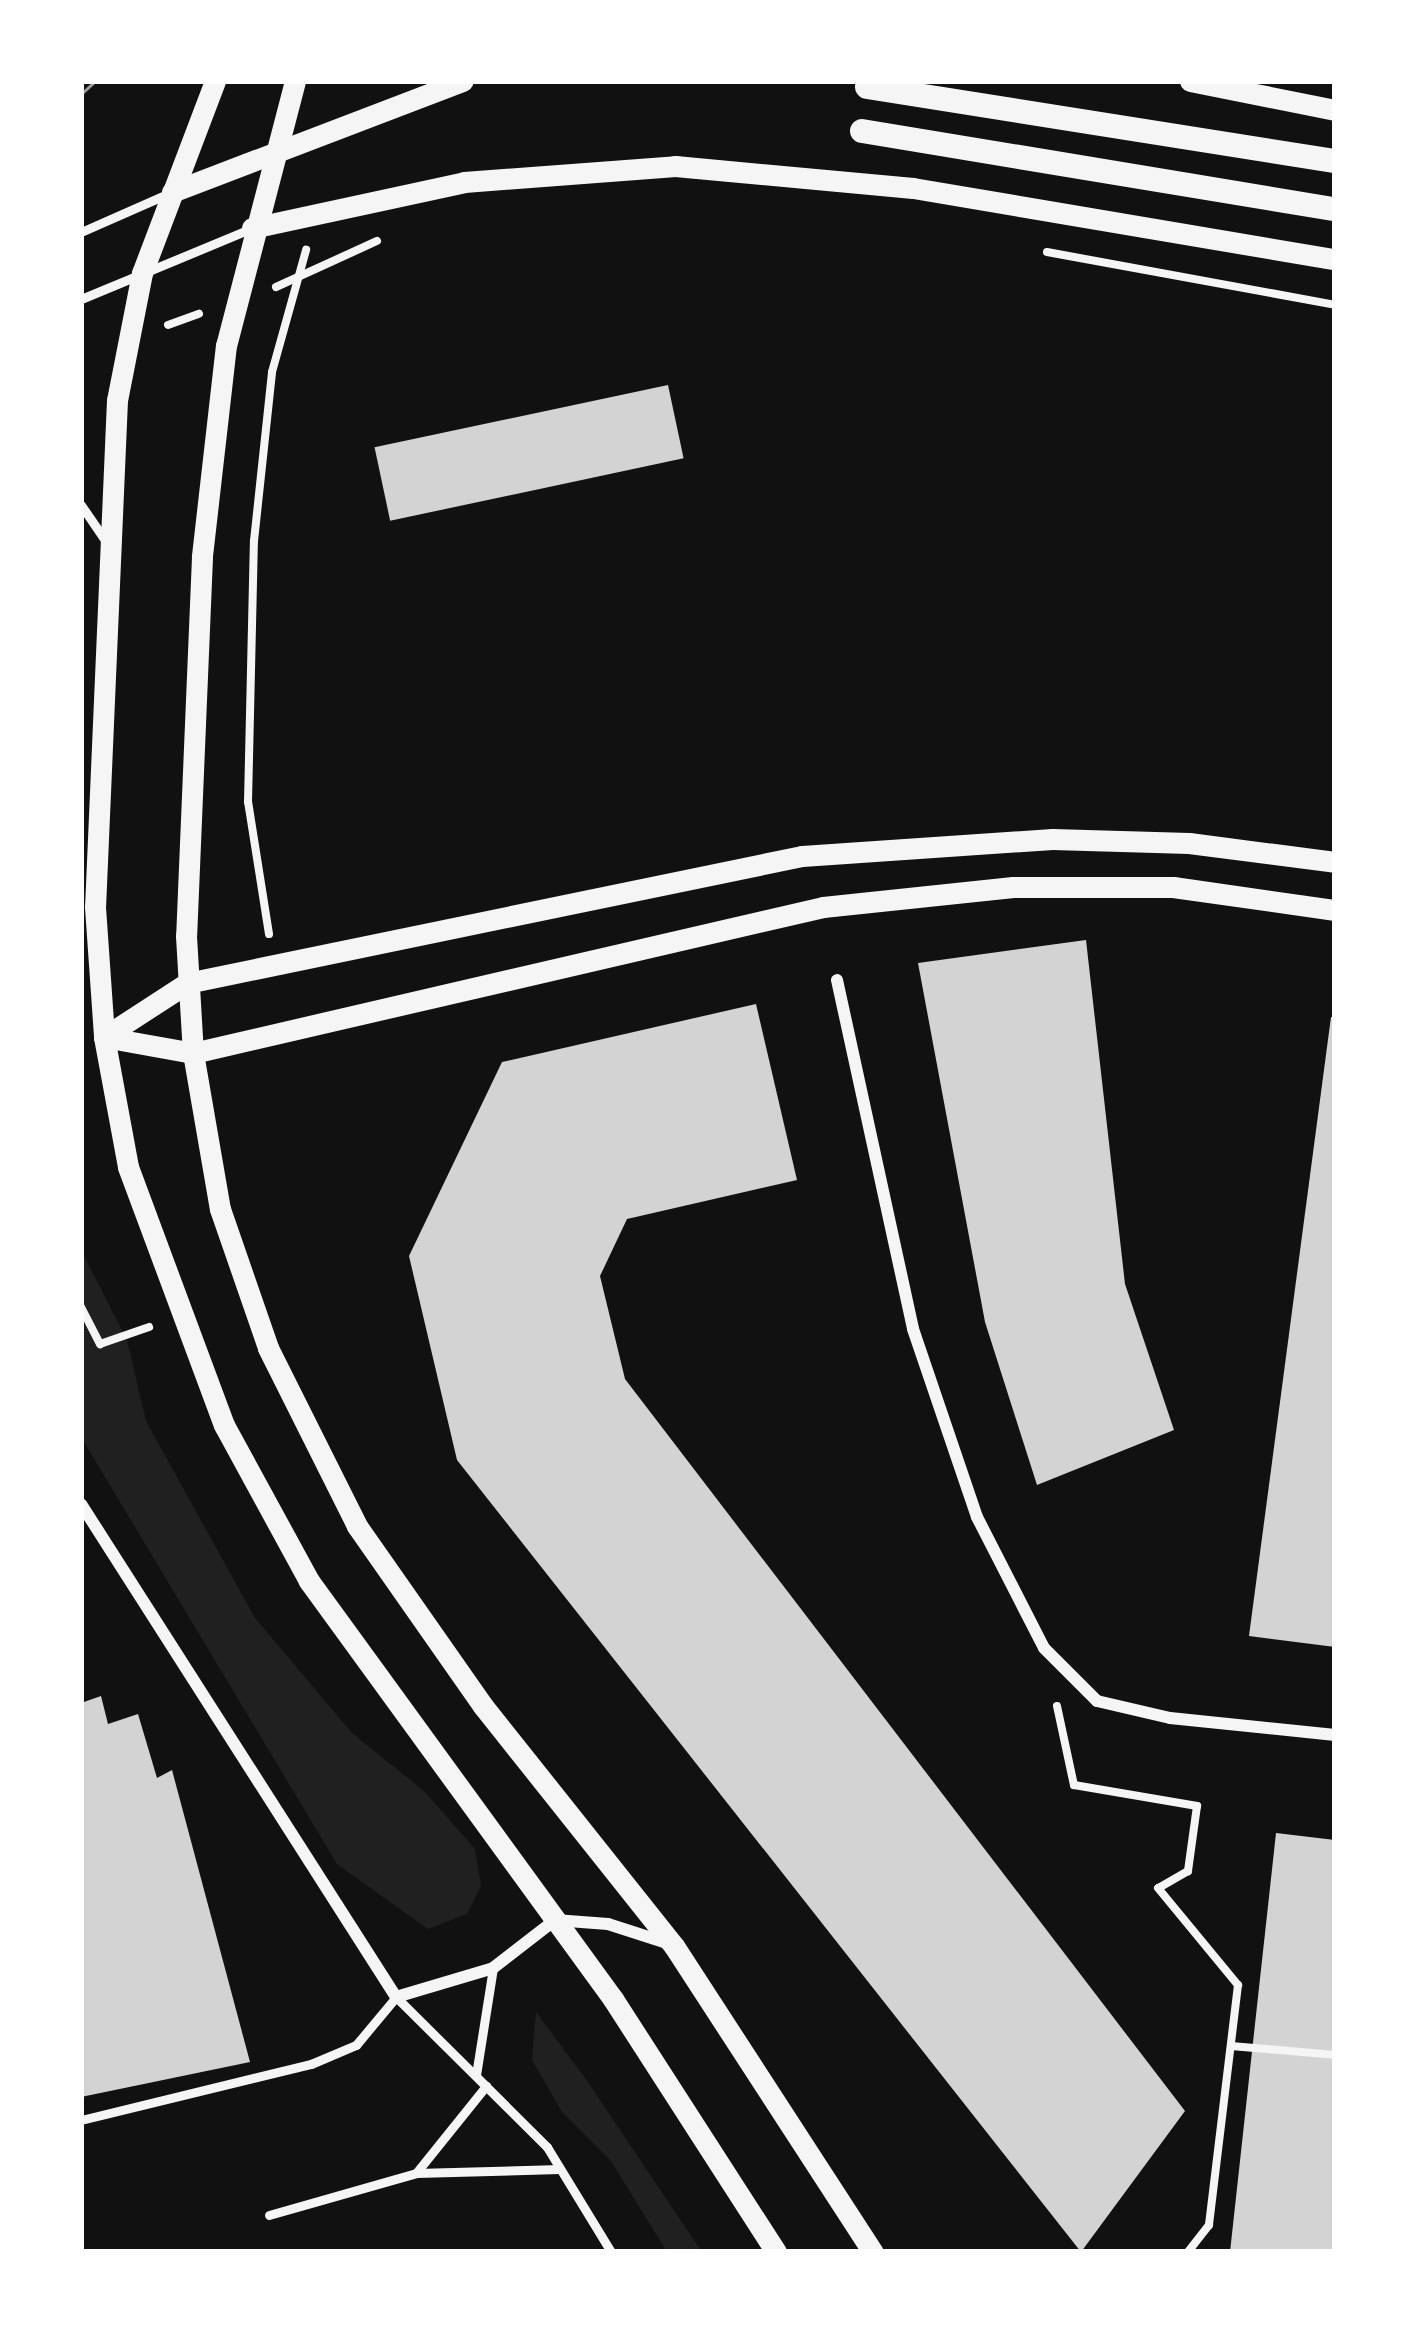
<!DOCTYPE html>
<style>
body{margin:0}
#map{position:relative;width:1416px;height:2333px;overflow:hidden;background:#111;font-family:Spectral,serif}
div>[style]{position:absolute}
.green>*{inset:0;background:#202020}
.building>*{inset:0;background:#d3d3d3;transform-origin:0 0}
.path>*{height:8px;margin:-4px;padding:0 4px;transform-origin:4px;border-radius:4px;background:#f5f5f5}
.service>*{height:9px;margin:-4.5px;padding:0 4.5px;transform-origin:4.5px;border-radius:4.5px;background:#f5f5f5}
.minor>*{height:12px;margin:-6px;padding:0 6px;transform-origin:6px;border-radius:6px;background:#f5f5f5}
.tertiary>*{height:21px;margin:-10.5px;padding:0 10.5px;transform-origin:10.5px;border-radius:10.5px;background:#f5f5f5}
.secondary>*{height:24px;margin:-12px;padding:0 12px;transform-origin:12px;border-radius:12px;background:#f5f5f5}
.tram>*{height:3px;margin:-1.5px;padding:0 1.5px;transform-origin:1.5px;border-radius:1.5px;background:#9a9a9a}
span{translate:-50% -50%;white-space:nowrap;text-align:center;line-height:1.15;-webkit-text-stroke:9px #fff;paint-order:stroke}
.frame{position:absolute;inset:0;border:84px solid #fff;pointer-events:none}
</style>
<div id="map">
<div class="green">
<i style="clip-path:polygon(81px 1250px,127px 1340px,146px 1421px,255px 1618px,352px 1733px,424px 1791px,475px 1849px,481px 1886px,467px 1914px,428px 1929px,337px 1864px,81px 1437px)"></i>
<i style="clip-path:polygon(536px 2012px,585px 2078px,702px 2252px,667px 2252px,611px 2161px,562px 2112px,532px 2060px)"></i>
</div>
<div class="building">
<i style="left:668px;top:385px;width:75px;height:300px;rotate:78deg"></i>
<i style="clip-path:polygon(1086px 940px,1125px 1284px,1174px 1430px,1037px 1485px,985px 1322px,918px 963px)"></i>
<i style="clip-path:polygon(756px 1004px,797px 1180px,627px 1219px,600px 1276px,625px 1379px,1185px 2111px,1081px 2252px,457px 1460px,409px 1256px,502px 1062px)"></i>
<i style="clip-path:polygon(1331px 1017px,1335px 1017px,1335px 1647px,1249px 1636px)"></i>
<i style="clip-path:polygon(101px 1696px,108px 1724px,138px 1714px,157px 1778px,172px 1770px,250px 2062px,81px 2097px,81px 1703px)"></i>
<i style="clip-path:polygon(1276px 1833px,1335px 1840px,1335px 2252px,1230px 2252px)"></i>
</div>
<div class="path">
<i style="left:1047px;top:252px;width:293px;rotate:10.4deg"></i>
<i style="left:276px;top:287px;width:111px;rotate:-24.5deg"></i>
<i style="left:168px;top:325px;width:33px;rotate:-20deg"></i>
<i style="left:269px;top:934px;width:134px;rotate:-99deg"></i>
<i style="left:248px;top:802px;width:261px;rotate:-88.7deg"></i>
<i style="left:254px;top:541px;width:170px;rotate:-83.9deg"></i>
<i style="left:272px;top:372px;width:127px;rotate:-74.4deg"></i>
<i style="left:81px;top:1307px;width:42px;rotate:62.8deg"></i>
<i style="left:100px;top:1344px;width:52px;rotate:-19.1deg"></i>
<i style="left:1057px;top:1706px;width:81px;rotate:77.9deg"></i>
<i style="left:1074px;top:1785px;width:125px;rotate:9.7deg"></i>
<i style="left:1197px;top:1806px;width:66px;rotate:97.9deg"></i>
<i style="left:1188px;top:1871px;width:34px;rotate:150deg"></i>
<i style="left:1158px;top:1888px;width:126px;rotate:50.5deg"></i>
<i style="left:1238px;top:1985px;width:242px;rotate:96.9deg"></i>
<i style="left:1209px;top:2225px;width:34px;rotate:128deg"></i>
<i style="left:1231px;top:2046px;width:104px;rotate:4.9deg"></i>
</div>
<div class="service">
<i style="left:81px;top:232px;width:94px;rotate:-23.8deg"></i>
<i style="left:81px;top:299px;width:185px;rotate:-22.5deg"></i>
<i style="left:81px;top:505px;width:42px;rotate:55.6deg"></i>
<i style="left:476px;top:2075px;width:108px;rotate:-81deg"></i>
<i style="left:81px;top:2120px;width:237px;rotate:-13.7deg"></i>
<i style="left:311px;top:2064px;width:49px;rotate:-22.9deg"></i>
<i style="left:356px;top:2045px;width:62px;rotate:-50.2deg"></i>
<i style="left:396px;top:1997px;width:213px;rotate:44.8deg"></i>
<i style="left:547px;top:2147px;width:123px;rotate:58.6deg"></i>
<i style="left:416px;top:2173px;width:112px;rotate:-51.2deg"></i>
<i style="left:269px;top:2215px;width:153px;rotate:-15.9deg"></i>
<i style="left:416px;top:2173px;width:144px;rotate:-1.6deg"></i>
</div>
<div class="minor">
<i style="left:837px;top:980px;width:357px;rotate:77.7deg"></i>
<i style="left:913px;top:1329px;width:199px;rotate:71.2deg"></i>
<i style="left:977px;top:1517px;width:147px;rotate:62.9deg"></i>
<i style="left:1044px;top:1648px;width:75px;rotate:45deg"></i>
<i style="left:1097px;top:1701px;width:75px;rotate:13.1deg"></i>
<i style="left:1170px;top:1718px;width:166px;rotate:5.9deg"></i>
<i style="left:81px;top:1504px;width:585px;rotate:57.42deg"></i>
<i style="left:396px;top:1997px;width:101px;rotate:-16.6deg"></i>
<i style="left:493px;top:1968px;width:78px;rotate:-37.7deg"></i>
<i style="left:555px;top:1920px;width:53px;rotate:4.3deg"></i>
<i style="left:608px;top:1924px;width:62px;rotate:17.9deg"></i>
</div>
<div class="tertiary">
<i style="left:215px;top:81px;width:205px;rotate:110.8deg"></i>
<i style="left:142px;top:273px;width:129px;rotate:101.1deg"></i>
<i style="left:117px;top:400px;width:507px;rotate:92.48deg"></i>
<i style="left:95px;top:907px;width:130px;rotate:86deg"></i>
<i style="left:104px;top:1037px;width:132px;rotate:79.5deg"></i>
<i style="left:128px;top:1167px;width:275px;rotate:69.6deg"></i>
<i style="left:224px;top:1425px;width:178px;rotate:61.4deg"></i>
<i style="left:309px;top:1581px;width:517px;rotate:53.97deg"></i>
<i style="left:613px;top:1999px;width:301px;rotate:57.2deg"></i>
<i style="left:295px;top:81px;width:273px;rotate:104.6deg"></i>
<i style="left:226px;top:345px;width:213px;rotate:96.5deg"></i>
<i style="left:202px;top:557px;width:379px;rotate:92.4deg"></i>
<i style="left:186px;top:936px;width:117px;rotate:86.6deg"></i>
<i style="left:193px;top:1053px;width:158px;rotate:80.2deg"></i>
<i style="left:220px;top:1209px;width:147px;rotate:70.9deg"></i>
<i style="left:268px;top:1348px;width:199px;rotate:63.4deg"></i>
<i style="left:357px;top:1526px;width:220px;rotate:55deg"></i>
<i style="left:483px;top:1706px;width:307px;rotate:51.5deg"></i>
<i style="left:674px;top:1946px;width:365px;rotate:57deg"></i>
<i style="left:1190px;top:81px;width:148px;rotate:11.3deg"></i>
<i style="left:172px;top:192px;width:311px;rotate:-20.9deg"></i>
<i style="left:252px;top:228px;width:217px;rotate:-12.2deg"></i>
<i style="left:464px;top:182px;width:212px;rotate:-4.3deg"></i>
<i style="left:675px;top:166px;width:239px;rotate:5.3deg"></i>
<i style="left:913px;top:188px;width:428px;rotate:9.6deg"></i>
<i style="left:104px;top:1037px;width:99px;rotate:-33deg"></i>
<i style="left:187px;top:983px;width:628px;rotate:-11.67deg"></i>
<i style="left:802px;top:856px;width:251px;rotate:-3.9deg"></i>
<i style="left:1052px;top:839px;width:137px;rotate:1.7deg"></i>
<i style="left:1189px;top:843px;width:147px;rotate:7.4deg"></i>
<i style="left:104px;top:1037px;width:90px;rotate:10.2deg"></i>
<i style="left:193px;top:1053px;width:647px;rotate:-13.05deg"></i>
<i style="left:823px;top:907px;width:191px;rotate:-6deg"></i>
<i style="left:1013px;top:887px;width:160px"></i>
<i style="left:1173px;top:887px;width:164px;rotate:8.1deg"></i>
</div>
<div class="secondary">
<i style="left:867px;top:87px;width:474px;rotate:9deg"></i>
<i style="left:862px;top:131px;width:479px;rotate:9.4deg"></i>
</div>
<div class="tram">
<i style="left:81px;top:94px;width:19px;rotate:-43deg"></i>
</div>
<div class="frame"></div>
</div>
